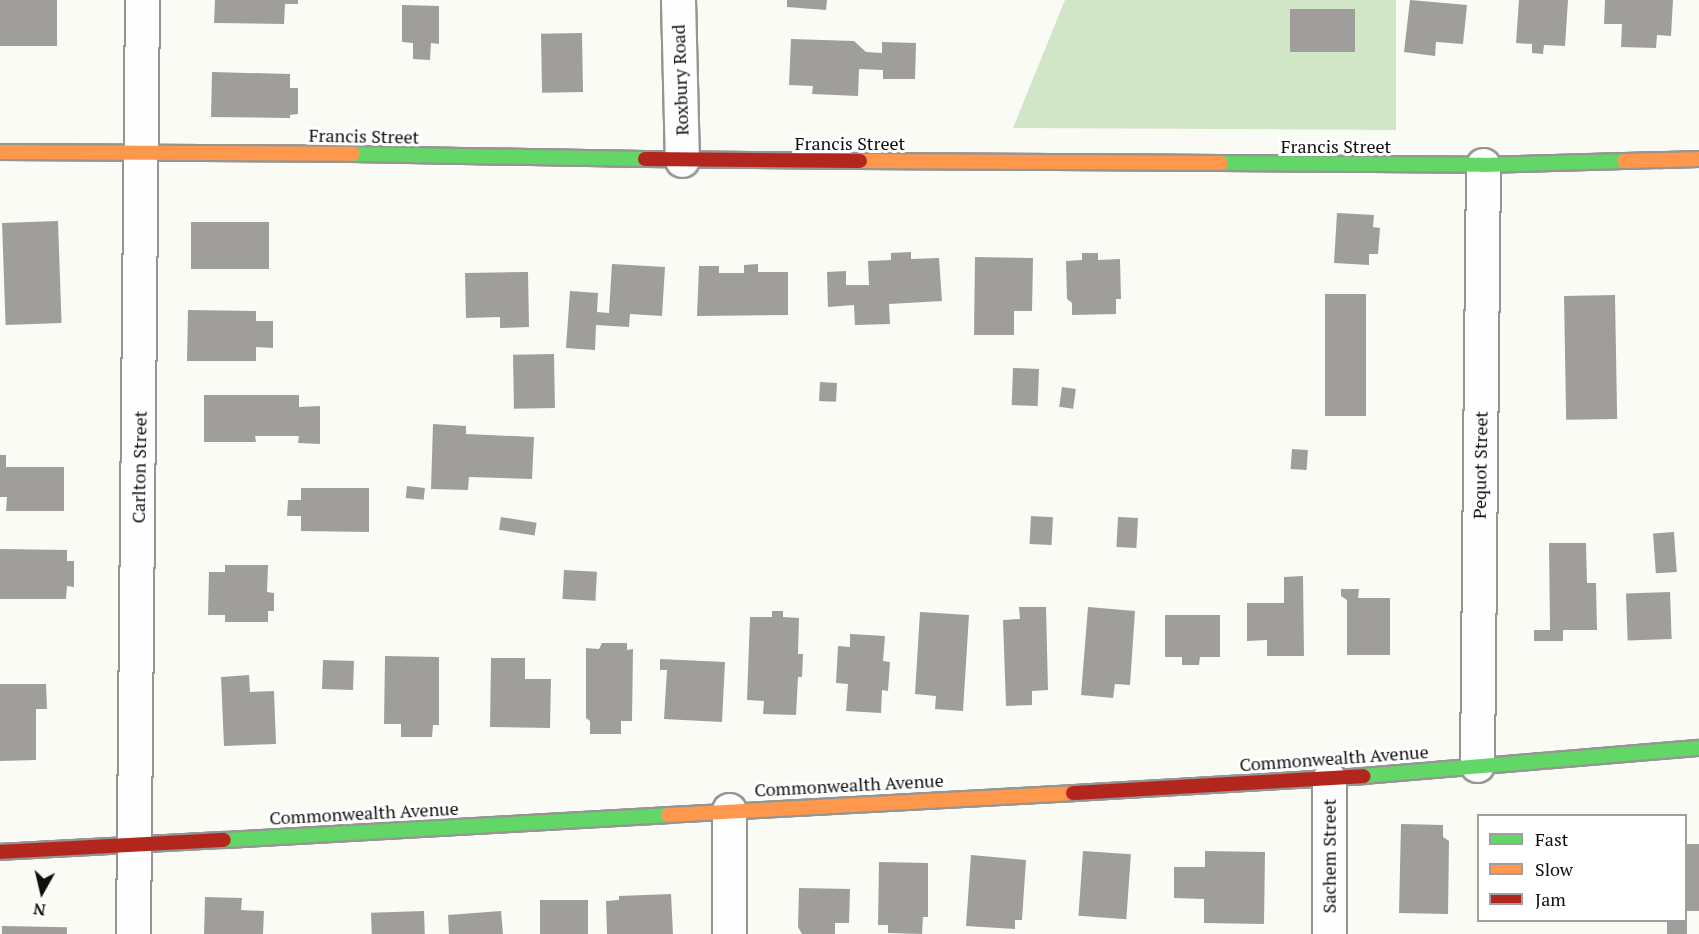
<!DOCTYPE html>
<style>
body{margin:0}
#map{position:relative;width:1699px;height:934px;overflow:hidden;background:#fbfbf5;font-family:"PT Serif",serif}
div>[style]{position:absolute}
.forest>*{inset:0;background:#d1e6c6}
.building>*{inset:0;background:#9f9e9a;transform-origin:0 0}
.roads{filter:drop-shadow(2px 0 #959593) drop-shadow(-2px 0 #959593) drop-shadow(0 2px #959593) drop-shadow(0 -2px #959593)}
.street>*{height:33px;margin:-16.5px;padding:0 16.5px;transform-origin:16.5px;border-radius:16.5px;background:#fefefe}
.fast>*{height:14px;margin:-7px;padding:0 7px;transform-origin:7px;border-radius:7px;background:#63d668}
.slow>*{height:14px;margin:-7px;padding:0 7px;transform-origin:7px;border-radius:7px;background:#ff974d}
.jam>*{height:14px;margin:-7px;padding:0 7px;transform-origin:7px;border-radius:7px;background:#b3261e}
span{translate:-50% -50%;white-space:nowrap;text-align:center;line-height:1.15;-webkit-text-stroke:6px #fff;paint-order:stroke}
.street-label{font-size:18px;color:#0f0f0f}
.legend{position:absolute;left:1477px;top:814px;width:210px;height:108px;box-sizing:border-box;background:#fff;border:2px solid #9f9f9f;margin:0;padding:8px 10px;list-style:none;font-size:18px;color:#0f0f0f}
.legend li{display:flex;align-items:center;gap:12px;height:30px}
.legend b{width:30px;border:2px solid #9f9f9f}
.north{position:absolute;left:12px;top:862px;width:60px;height:60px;-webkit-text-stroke:4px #fff;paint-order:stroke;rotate:188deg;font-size:16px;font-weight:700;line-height:24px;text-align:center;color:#0f0f0f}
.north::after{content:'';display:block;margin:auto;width:21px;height:27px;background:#0f0f0f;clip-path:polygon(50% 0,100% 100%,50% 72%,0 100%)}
</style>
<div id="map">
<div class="forest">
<i style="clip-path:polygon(1065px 0,1396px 0,1396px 130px,1013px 128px)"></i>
</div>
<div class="building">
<i style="left:0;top:0;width:57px;height:46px"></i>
<i style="clip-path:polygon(215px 0,298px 0,298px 4px,285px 4px,284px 24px,214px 23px)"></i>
<i style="clip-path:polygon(787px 0,827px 0,826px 10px,787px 7px)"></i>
<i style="clip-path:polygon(1410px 0,1467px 5px,1463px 44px,1436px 42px,1435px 56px,1404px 52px)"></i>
<i style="clip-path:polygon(1519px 0,1568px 0,1565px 46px,1544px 45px,1543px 54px,1532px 53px,1532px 44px,1516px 43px)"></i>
<i style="clip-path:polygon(1605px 0,1673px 0,1671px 36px,1657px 35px,1656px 48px,1621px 47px,1622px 24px,1604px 24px)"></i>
<i style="clip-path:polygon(402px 5px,439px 6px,439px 44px,431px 43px,430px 60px,413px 59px,413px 43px,402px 42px)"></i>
<i style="left:1355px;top:9px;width:43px;height:65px;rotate:90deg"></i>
<i style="left:582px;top:33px;width:59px;height:41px;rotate:89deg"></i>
<i style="clip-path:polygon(791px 39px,854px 41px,866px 52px,882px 53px,882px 42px,916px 43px,915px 79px,883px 79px,883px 70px,859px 69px,858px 96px,812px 94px,813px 86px,789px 85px)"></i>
<i style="clip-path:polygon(212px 72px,290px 74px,290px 88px,298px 88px,298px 114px,290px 115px,290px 118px,211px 117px)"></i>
<i style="clip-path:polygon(1337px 213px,1374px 215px,1373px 227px,1380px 228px,1378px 254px,1369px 254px,1369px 265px,1334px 263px)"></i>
<i style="left:58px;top:221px;width:102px;height:56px;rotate:88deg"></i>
<i style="left:269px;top:222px;width:47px;height:78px;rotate:90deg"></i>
<i style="clip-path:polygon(911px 252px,911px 259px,939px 258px,942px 301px,889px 304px,890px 324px,855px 325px,854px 305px,828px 307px,827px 272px,846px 271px,846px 285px,869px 285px,868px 261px,891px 260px,891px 253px)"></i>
<i style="clip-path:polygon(1082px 253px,1098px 253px,1098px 260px,1120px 259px,1121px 299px,1116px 299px,1116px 314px,1072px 315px,1072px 303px,1067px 299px,1066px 261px,1082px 260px)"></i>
<i style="clip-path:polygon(975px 257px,1033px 258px,1032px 311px,1014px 311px,1014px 335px,974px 335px)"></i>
<i style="clip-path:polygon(612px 264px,665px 267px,662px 316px,630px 314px,629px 327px,596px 325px,595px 350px,566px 348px,570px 291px,598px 293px,597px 312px,609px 313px)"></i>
<i style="clip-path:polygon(758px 264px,758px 272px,788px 272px,788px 315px,697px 316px,699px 266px,719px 266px,719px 273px,744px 273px,744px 265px)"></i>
<i style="clip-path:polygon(528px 272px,529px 327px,500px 328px,500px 317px,466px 318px,465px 273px)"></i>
<i style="left:1325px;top:294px;width:41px;height:122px"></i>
<i style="left:1615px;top:295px;width:124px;height:51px;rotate:89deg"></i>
<i style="clip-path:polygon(188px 310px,256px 311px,256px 321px,273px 321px,273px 348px,256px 347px,256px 361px,187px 361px)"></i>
<i style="left:554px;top:354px;width:54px;height:41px;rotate:89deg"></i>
<i style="left:1013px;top:368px;width:26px;height:37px;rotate:2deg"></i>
<i style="left:820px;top:382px;width:17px;height:19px;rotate:3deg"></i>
<i style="left:1062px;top:387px;width:14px;height:20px;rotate:8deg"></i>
<i style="clip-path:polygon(204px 395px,299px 395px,299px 407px,320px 406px,320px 444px,298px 443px,299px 436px,255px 436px,256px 442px,204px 442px)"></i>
<i style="clip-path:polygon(433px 424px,466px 426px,466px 434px,534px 437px,532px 479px,469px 477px,468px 490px,431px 489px)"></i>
<i style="left:1292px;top:449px;width:16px;height:20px;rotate:4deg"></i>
<i style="clip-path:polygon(0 455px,6px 455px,6px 467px,64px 467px,64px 511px,6px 511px,7px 497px,0 497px)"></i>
<i style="left:407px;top:486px;width:18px;height:12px;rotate:6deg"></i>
<i style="clip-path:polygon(301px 488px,369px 488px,369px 532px,301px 531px,301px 516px,287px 516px,288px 500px,301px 500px)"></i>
<i style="left:1031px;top:516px;width:22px;height:28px;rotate:3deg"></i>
<i style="left:501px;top:517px;width:36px;height:13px;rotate:9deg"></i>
<i style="left:1118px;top:517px;width:20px;height:30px;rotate:3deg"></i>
<i style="left:1674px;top:532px;width:40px;height:21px;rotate:86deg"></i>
<i style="clip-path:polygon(1549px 543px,1586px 543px,1587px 583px,1596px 583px,1597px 630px,1563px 630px,1563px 641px,1534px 641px,1534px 630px,1550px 630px)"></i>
<i style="clip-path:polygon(0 549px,67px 550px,67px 561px,74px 561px,74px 587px,67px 586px,66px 599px,0 599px)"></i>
<i style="clip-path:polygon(225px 565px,268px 565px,267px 592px,274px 593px,274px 611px,268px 611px,268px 622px,225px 622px,225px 615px,208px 615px,209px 572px,225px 572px)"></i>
<i style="left:564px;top:570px;width:33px;height:29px;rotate:3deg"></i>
<i style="clip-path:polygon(1303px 576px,1304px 656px,1267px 656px,1267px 640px,1247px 641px,1247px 603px,1284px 603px,1284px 577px)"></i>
<i style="clip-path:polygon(1341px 589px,1359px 589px,1358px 598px,1390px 598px,1390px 655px,1347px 655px,1347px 600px,1341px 596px)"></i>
<i style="left:1670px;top:592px;width:47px;height:44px;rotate:88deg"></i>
<i style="clip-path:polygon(1019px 607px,1046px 607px,1048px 690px,1032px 691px,1032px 705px,1006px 706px,1003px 620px,1020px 619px)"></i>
<i style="clip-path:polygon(1088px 607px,1135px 611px,1130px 685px,1115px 684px,1113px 698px,1081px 695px)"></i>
<i style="clip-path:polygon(772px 611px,783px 611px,783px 617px,799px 618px,798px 654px,803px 654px,802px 677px,798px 677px,796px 715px,763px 714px,764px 701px,747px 700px,750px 617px,772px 617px)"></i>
<i style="clip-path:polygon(920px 612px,969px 615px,963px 711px,935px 709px,936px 696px,915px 694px)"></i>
<i style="clip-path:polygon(1165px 615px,1220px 615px,1220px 657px,1200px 657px,1199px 665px,1182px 665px,1182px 657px,1165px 657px)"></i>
<i style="clip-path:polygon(850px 634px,885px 636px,883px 661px,890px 662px,888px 691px,882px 690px,881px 713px,846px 711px,848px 684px,836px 683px,838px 646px,850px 647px)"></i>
<i style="clip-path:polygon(602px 643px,627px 643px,627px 650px,633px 649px,632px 721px,621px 721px,621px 734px,590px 734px,590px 721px,586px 718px,586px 648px,599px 649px)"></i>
<i style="clip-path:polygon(385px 656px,439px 657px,439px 725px,433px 725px,432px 737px,401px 737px,401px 724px,384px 724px)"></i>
<i style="clip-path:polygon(491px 658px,525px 658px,525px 679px,551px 679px,550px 728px,490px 727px)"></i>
<i style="clip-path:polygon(660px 659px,725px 662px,722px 722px,664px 719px,667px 670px,660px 670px)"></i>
<i style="left:323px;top:660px;width:31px;height:29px;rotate:2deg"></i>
<i style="clip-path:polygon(249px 675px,250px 692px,274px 691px,276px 744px,224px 746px,221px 677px)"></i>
<i style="clip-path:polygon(0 684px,46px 684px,47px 709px,36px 709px,36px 760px,0 761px)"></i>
<i style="clip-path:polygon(1401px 824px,1443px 825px,1443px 837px,1449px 841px,1448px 914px,1399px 913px)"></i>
<i style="left:1686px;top:844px;width:13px;height:67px"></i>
<i style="left:1083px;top:851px;width:48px;height:65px;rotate:4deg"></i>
<i style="clip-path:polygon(1205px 851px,1265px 852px,1264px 924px,1204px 923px,1204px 899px,1174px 898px,1174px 867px,1205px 867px)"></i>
<i style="clip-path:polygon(971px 855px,1026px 860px,1022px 920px,1015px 920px,1015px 929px,966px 926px)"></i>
<i style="clip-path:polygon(879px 862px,928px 863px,928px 917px,923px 917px,922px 934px,888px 933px,888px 925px,878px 925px)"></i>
<i style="clip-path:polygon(799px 888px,850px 889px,849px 923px,835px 923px,835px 934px,802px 934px,798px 927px)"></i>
<i style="clip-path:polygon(671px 894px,673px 934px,607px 934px,606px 901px,619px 900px,619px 896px)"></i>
<i style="clip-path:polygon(205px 897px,242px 898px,241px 910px,264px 911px,263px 934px,204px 934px)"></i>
<i style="left:588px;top:900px;width:34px;height:48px;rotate:90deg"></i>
<i style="left:424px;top:911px;width:23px;height:53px;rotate:88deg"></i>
<i style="clip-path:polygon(501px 911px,503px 934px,449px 934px,448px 915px)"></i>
<i style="left:1667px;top:920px;width:20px;height:14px"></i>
<i style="left:2px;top:926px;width:65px;height:8px;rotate:1deg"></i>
</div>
<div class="roads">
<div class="street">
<i style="left:678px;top:0;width:160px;rotate:88.6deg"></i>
<i style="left:1477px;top:765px;width:600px;rotate:-89.43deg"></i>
<i style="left:729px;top:810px;width:124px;rotate:90deg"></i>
<i style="left:133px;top:934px;width:934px;rotate:-89.45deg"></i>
<i style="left:1329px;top:934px;width:155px;rotate:-90deg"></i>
</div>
<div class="fast">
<i style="left:353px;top:154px;width:292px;rotate:1deg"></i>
<i style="left:1221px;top:163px;width:262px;rotate:0.4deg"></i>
<i style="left:1483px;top:165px;width:141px;rotate:-1.6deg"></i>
<i style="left:1364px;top:776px;width:336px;rotate:-4.8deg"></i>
<i style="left:224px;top:840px;width:445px;rotate:-3.2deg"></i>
</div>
<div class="slow">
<i style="left:0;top:152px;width:353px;rotate:0.3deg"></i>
<i style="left:860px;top:161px;width:361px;rotate:0.3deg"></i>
<i style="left:1624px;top:161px;width:75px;rotate:-1.5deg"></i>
<i style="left:668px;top:815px;width:406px;rotate:-3.1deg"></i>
</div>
<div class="jam">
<i style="left:645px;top:159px;width:215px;rotate:0.5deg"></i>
<i style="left:1073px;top:793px;width:291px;rotate:-3.3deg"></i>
<i style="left:0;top:852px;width:224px;rotate:-3.1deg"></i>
</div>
</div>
<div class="street-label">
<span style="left:680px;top:80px;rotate:-92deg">Roxbury Road</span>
<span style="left:364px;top:136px;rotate:1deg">Francis Street</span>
<span style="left:850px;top:143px">Francis Street</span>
<span style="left:1336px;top:146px">Francis Street</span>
<span style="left:1480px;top:465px;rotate:-89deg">Pequot Street</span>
<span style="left:139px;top:467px;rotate:-89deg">Carlton Street</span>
<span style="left:1334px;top:758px;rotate:-4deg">Commonwealth Avenue</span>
<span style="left:849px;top:785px;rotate:-3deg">Commonwealth Avenue</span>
<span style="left:364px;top:813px;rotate:-3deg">Commonwealth Avenue</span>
<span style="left:1329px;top:856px;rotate:-90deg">Sachem Street</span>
</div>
<ul class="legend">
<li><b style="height:8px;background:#63d668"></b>Fast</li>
<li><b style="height:8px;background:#ff974d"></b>Slow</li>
<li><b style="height:8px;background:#b3261e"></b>Jam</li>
</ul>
<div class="north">N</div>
</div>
